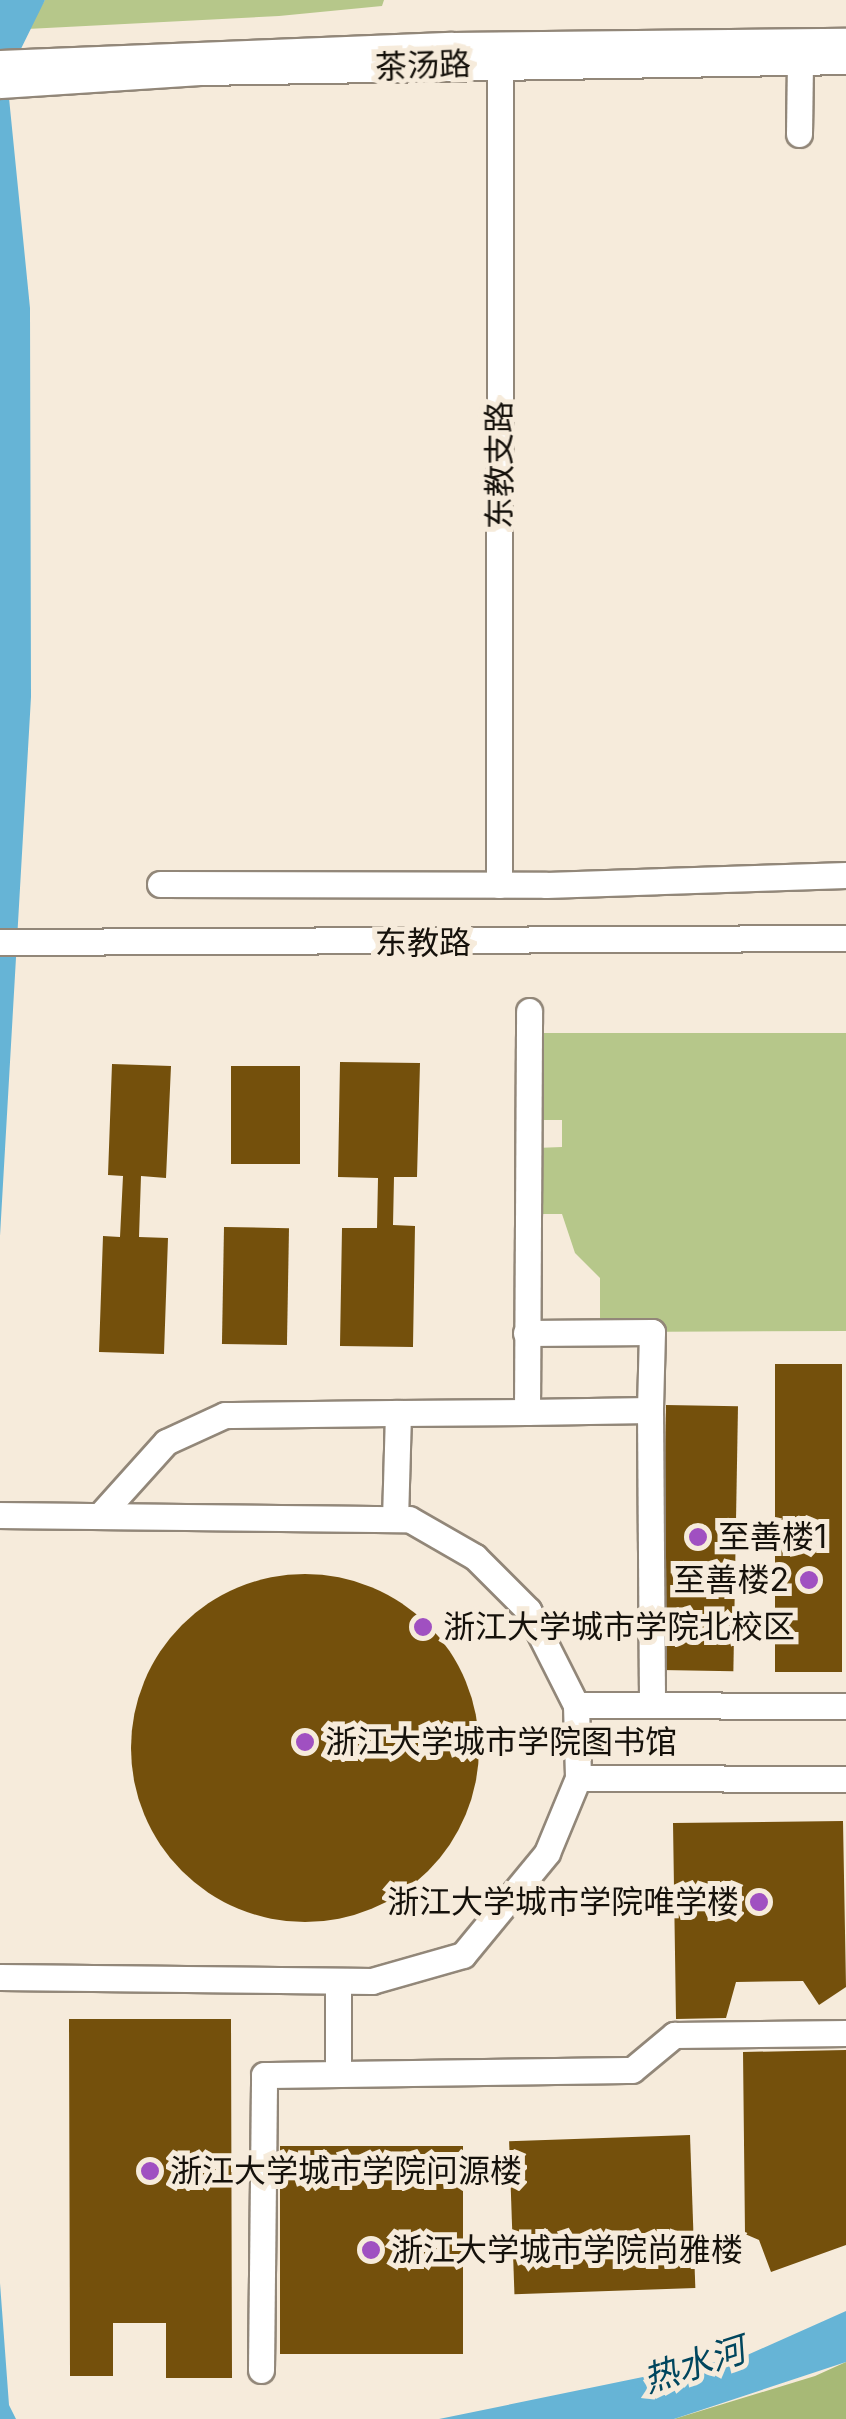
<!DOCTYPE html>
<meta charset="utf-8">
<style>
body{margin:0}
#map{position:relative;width:846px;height:2419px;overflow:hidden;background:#f6ebdb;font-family:Inter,"Noto Sans SC",sans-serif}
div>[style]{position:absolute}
.green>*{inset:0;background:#b6c78a}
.forest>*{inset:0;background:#a7b976}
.water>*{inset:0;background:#66b4d6}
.building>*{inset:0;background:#74500c;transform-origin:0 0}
.round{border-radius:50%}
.roads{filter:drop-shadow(2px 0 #928779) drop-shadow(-2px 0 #928779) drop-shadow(0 2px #928779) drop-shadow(0 -2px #928779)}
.minor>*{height:25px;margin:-12.5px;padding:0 12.5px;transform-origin:12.5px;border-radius:12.5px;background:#fff}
.dots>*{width:28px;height:28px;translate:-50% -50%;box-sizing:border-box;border:5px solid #f6ebdb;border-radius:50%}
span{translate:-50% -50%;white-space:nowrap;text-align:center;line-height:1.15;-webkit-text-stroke:10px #f6ebdb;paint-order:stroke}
.street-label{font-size:32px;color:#15110b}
.poi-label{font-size:32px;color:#15110b}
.left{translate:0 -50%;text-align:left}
.right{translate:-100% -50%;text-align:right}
.water-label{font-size:35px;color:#00465e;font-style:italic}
</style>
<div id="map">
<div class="green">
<i style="clip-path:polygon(45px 0,384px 0,382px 6px,279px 16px,27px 29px)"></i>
<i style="clip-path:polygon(540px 1033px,846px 1033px,846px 1331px,616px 1332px,600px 1318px,600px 1278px,575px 1253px,562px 1214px,536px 1214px,536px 1148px,562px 1147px,562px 1120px,540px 1120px)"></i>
</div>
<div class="forest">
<i style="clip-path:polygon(846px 2362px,846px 2419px,674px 2419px,815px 2376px)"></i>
</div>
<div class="water">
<i style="clip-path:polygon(0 0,45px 0,12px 67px,9px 98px,30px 308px,31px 697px,0 1236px)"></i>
<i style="clip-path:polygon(0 2283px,9px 2405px,16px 2419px,0 2419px)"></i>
<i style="clip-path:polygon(846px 2311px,846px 2362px,674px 2419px,439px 2419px,745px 2356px)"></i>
</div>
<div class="building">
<i style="clip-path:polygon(340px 1062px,420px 1063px,417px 1177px,394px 1177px,393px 1225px,415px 1226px,413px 1347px,340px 1346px,342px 1228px,377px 1228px,378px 1178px,338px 1177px)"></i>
<i style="clip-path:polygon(112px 1064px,171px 1066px,166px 1178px,141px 1176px,139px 1237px,168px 1238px,164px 1354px,99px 1352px,103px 1236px,120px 1237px,123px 1176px,108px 1175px)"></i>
<i style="left:231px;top:1066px;width:69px;height:98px"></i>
<i style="left:224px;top:1227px;width:65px;height:117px;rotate:1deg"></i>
<i style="left:775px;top:1364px;width:67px;height:308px"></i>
<i style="left:666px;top:1405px;width:72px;height:265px;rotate:1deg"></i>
<i class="round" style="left:131px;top:1574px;width:348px;height:348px"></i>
<i style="clip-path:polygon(843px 1821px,846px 1987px,819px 2005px,803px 1981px,736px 1982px,726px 2018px,676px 2019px,673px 1823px)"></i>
<i style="clip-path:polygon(69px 2019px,231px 2019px,232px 2378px,166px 2378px,166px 2323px,113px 2323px,113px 2376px,70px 2376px)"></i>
<i style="clip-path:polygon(846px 2050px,846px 2245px,771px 2272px,759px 2240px,745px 2234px,743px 2052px)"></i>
<i style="left:690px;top:2135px;width:153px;height:181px;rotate:88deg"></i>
<i style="left:463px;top:2146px;width:208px;height:183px;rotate:90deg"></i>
</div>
<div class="roads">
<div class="minor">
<i style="left:0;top:63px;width:452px;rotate:-2.3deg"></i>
<i style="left:452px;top:45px;width:394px;rotate:-0.6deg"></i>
<i style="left:0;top:85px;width:199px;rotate:-3.7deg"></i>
<i style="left:199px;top:72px;width:647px;rotate:-0.97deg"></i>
<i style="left:799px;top:134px;width:73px;rotate:-89.2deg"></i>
<i style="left:160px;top:884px;width:386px;rotate:0.1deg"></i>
<i style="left:546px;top:885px;width:300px;rotate:-1.9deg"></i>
<i style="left:499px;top:885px;width:836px;rotate:-89.93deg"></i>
<i style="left:0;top:942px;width:846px;rotate:-0.27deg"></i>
<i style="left:526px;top:1333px;width:126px;rotate:-0.5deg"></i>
<i style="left:652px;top:1332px;width:78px;rotate:91.5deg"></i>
<i style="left:650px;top:1410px;width:123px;rotate:179.1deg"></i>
<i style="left:650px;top:1410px;width:294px;rotate:89.6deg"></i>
<i style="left:398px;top:1413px;width:129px;rotate:-0.4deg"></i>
<i style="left:527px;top:1412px;width:401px;rotate:-89.7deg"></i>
<i style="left:103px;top:1512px;width:94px;rotate:-48deg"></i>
<i style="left:166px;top:1442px;width:65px;rotate:-24.6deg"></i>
<i style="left:225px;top:1415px;width:173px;rotate:-0.7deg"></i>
<i style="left:398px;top:1413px;width:105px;rotate:91.6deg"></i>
<i style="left:0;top:1515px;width:409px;rotate:0.6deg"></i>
<i style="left:409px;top:1519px;width:76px;rotate:29.9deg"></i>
<i style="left:475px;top:1557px;width:75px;rotate:45deg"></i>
<i style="left:528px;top:1610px;width:106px;rotate:63.2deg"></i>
<i style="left:576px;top:1705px;width:73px;rotate:88.4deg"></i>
<i style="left:578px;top:1778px;width:81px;rotate:112.5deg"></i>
<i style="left:547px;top:1853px;width:132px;rotate:129.5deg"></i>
<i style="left:463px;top:1955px;width:95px;rotate:164.1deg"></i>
<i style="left:372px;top:1981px;width:372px;rotate:-179.4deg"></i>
<i style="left:576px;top:1705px;width:270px;rotate:0.2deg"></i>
<i style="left:578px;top:1778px;width:268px;rotate:0.2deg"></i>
<i style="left:338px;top:1981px;width:93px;rotate:90deg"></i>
<i style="left:261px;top:2370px;width:295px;rotate:-89.4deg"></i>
<i style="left:264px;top:2075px;width:368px;rotate:-0.8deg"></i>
<i style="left:632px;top:2070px;width:55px;rotate:-39.8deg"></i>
<i style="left:674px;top:2035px;width:172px;rotate:-0.7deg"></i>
</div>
</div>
<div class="dots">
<i style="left:698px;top:1537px;background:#a050c1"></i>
<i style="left:809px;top:1580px;background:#a050c1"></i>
<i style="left:423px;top:1627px;background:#a050c1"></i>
<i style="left:305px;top:1742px;background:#a050c1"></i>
<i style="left:759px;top:1902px;background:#a050c1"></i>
<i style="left:150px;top:2171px;background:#a050c1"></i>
<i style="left:371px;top:2250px;background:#a050c1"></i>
</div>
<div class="street-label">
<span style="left:423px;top:66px;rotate:-2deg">茶汤路</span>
<span style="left:500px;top:465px;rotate:-90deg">东教支路</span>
<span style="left:423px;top:943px">东教路</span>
</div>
<div class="poi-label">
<span class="left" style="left:718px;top:1537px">至善楼1</span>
<span class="right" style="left:789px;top:1580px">至善楼2</span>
<span class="left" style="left:443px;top:1627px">浙江大学城市学院北校区</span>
<span class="left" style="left:325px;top:1742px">浙江大学城市学院图书馆</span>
<span class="right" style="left:739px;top:1902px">浙江大学城市学院唯学楼</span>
<span class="left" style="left:170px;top:2171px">浙江大学城市学院问源楼</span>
<span class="left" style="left:391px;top:2250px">浙江大学城市学院尚雅楼</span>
</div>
<div class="water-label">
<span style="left:694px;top:2364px;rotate:-18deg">热水河</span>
</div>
</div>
